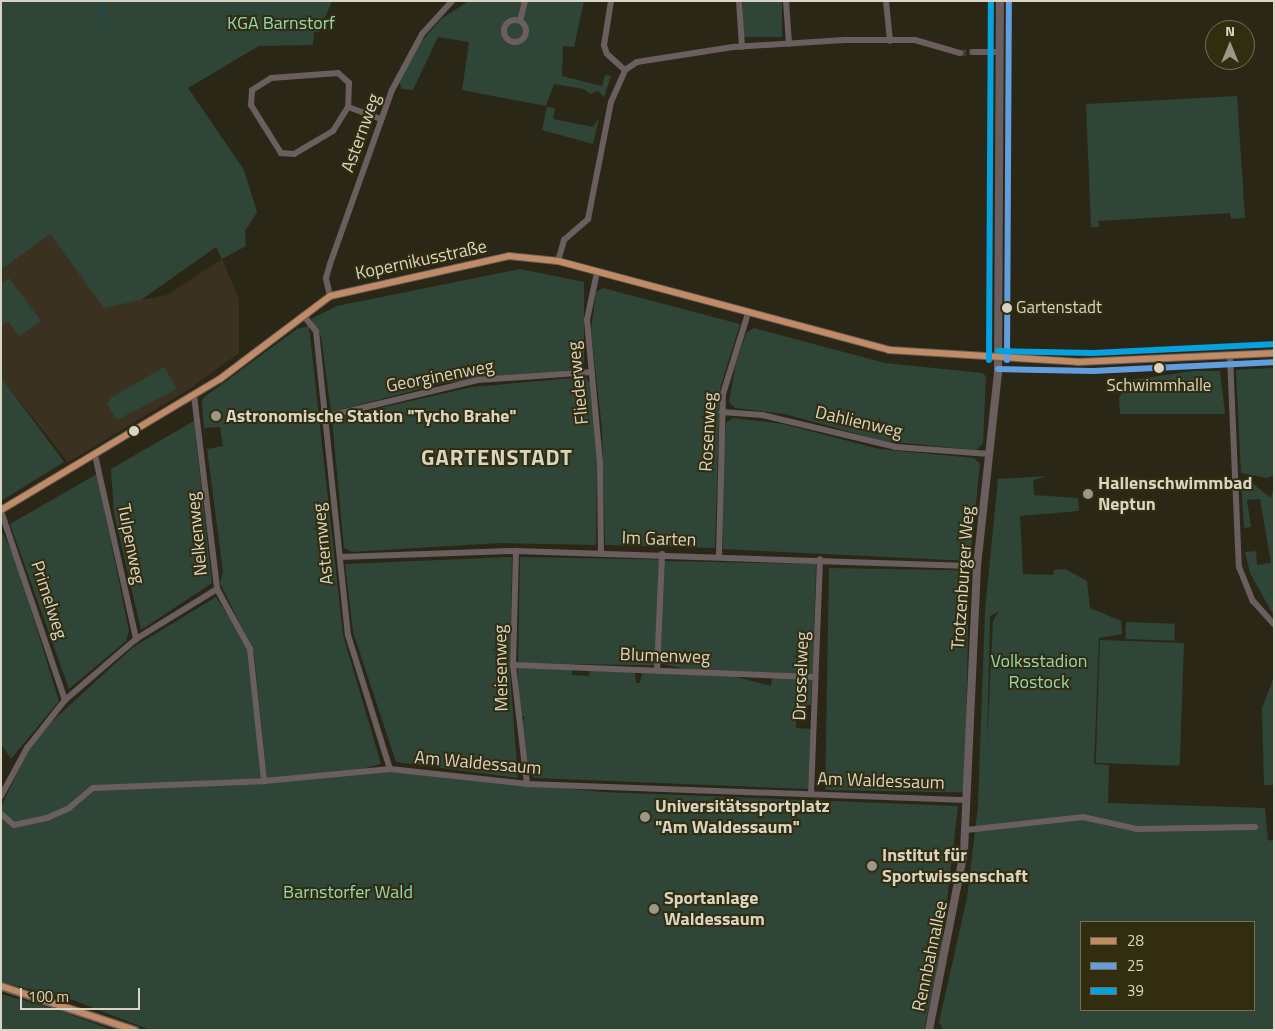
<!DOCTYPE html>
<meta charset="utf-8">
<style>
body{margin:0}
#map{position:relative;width:1275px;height:1031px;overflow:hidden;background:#2b2717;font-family:"Titillium Web",sans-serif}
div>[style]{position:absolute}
.education>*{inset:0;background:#3a3121}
.green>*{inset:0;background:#2e4538;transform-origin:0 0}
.stream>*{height:2.5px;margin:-1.25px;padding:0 1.25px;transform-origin:1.25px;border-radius:1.25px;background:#1c4a4d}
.minor-tunnel>*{height:6px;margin-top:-3px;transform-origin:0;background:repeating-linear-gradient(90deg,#454131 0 6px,transparent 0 9px)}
.minor>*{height:6px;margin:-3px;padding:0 3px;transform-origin:3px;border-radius:3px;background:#6b5e5f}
.minor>.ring{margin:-3px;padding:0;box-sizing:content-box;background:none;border:6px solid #6b5e5f;border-radius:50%}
.tertiary>*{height:8px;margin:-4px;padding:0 4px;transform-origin:4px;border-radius:4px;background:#6b5e5f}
.secondary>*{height:9px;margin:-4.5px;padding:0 4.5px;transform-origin:4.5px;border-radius:4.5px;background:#6c5f5e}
.bus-1>*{height:6px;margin:-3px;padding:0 3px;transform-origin:3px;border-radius:3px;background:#c18c65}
.bus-2>*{height:6px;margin:-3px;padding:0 3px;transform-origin:3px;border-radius:3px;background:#609edf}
.bus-3>*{height:6px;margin:-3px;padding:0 3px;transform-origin:3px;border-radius:3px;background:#06a1df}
.dots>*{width:14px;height:14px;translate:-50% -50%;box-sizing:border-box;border:2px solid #332d0f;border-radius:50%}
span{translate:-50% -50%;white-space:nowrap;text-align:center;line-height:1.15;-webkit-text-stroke:4px #332d0f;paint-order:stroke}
.bus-label{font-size:17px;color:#d8d5c4}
.left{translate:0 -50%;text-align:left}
.park-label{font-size:18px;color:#92d7b6}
.street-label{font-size:18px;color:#d8d5c4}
.poi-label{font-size:18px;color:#d8d5c4;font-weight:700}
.district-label{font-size:22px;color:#d8d5c4;font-weight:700;letter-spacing:1px}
.frame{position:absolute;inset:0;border:2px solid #d8d5c4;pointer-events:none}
.legend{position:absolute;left:1080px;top:921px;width:175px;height:90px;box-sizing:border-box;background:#332d0f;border:1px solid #757057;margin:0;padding:6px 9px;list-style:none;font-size:15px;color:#d8d5c4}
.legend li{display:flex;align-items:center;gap:10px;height:25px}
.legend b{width:25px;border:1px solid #757057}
.north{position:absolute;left:1205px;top:20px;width:50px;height:50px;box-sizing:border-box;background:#332d0f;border:1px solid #757057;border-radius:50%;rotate:0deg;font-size:14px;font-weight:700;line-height:20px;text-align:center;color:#d8d5c4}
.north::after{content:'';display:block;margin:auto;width:18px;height:22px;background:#9b9887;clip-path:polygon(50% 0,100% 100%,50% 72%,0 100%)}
.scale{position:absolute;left:20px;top:988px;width:120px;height:22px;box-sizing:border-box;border:2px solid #d8d5c4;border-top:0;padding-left:6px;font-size:15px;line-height:18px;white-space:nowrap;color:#d8d5c4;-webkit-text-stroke:4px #332d0f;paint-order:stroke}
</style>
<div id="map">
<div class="education">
<i style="clip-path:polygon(50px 234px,104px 307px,167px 295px,222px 259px,239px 299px,239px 353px,188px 390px,68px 462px,1px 377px,1px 270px)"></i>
</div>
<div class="green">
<i style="clip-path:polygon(1px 1px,332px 1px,319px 32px,314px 32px,313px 45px,259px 46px,188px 88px,244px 170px,257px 212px,245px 231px,246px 246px,222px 259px,216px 247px,141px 300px,104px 308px,50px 234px,1px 270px)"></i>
<i style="clip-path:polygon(469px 1px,584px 1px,574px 47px,563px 46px,562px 76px,602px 86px,605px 75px,611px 76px,604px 97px,598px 91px,590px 94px,584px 89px,554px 84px,546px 106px,462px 90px,469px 42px,438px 37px,413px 90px,402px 89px,399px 82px,421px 42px,441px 19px)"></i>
<i style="left:743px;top:1px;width:39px;height:36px"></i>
<i style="clip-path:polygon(1237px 96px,1245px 218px,1231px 219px,1230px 213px,1098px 221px,1099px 227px,1091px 227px,1086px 104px)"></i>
<i style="clip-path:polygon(547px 107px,555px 108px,553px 119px,593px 127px,599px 118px,593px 144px,542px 130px)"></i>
<i style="clip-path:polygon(520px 269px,584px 282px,584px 362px,580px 369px,444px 383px,331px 412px,321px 336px,311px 319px,337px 306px)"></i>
<i style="clip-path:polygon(9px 278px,41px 321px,19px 336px,8px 321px,1px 326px,1px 284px)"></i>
<i style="clip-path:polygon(603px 288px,740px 324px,720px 389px,715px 548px,605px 545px,602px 429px,591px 331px,596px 292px)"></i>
<i style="clip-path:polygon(309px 326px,343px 635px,381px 764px,349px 772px,267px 779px,254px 653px,220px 583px,223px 572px,207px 449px,223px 446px,220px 427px,204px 428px,202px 405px,203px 398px,297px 329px)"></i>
<i style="clip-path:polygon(754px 328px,885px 363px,982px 373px,986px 376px,983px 443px,976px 450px,883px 441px,785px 414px,735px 408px,729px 402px,736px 363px,746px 333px)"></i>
<i style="clip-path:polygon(164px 367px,177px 389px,117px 420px,107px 404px,111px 398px)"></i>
<i style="clip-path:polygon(1274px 368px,1274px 475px,1267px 478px,1241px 473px,1236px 370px)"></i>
<i style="clip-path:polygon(1194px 371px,1220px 371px,1225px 414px,1120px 414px,1119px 398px,1130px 380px)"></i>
<i style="clip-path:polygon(1px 377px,64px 462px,1px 501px)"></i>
<i style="clip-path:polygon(585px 377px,590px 383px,597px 457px,596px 545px,499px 543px,352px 552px,344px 548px,332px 419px,472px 387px)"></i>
<i style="clip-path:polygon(733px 418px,783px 424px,879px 449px,974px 458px,980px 464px,970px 561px,723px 549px,723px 456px,726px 423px)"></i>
<i style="clip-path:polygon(194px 421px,212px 583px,141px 630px,114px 513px,111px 469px)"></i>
<i style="clip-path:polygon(97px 474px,129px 631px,126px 641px,69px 689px,10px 524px)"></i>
<i style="clip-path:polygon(evenodd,1048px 476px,1033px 480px,1034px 495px,1078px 498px,1079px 511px,1020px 516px,1023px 574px,1053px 575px,1054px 570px,1065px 569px,1087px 581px,1090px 608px,1121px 621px,1122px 634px,1099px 638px,1094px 764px,1109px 765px,1108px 803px,1265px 808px,1268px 840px,1274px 841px,1274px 1030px,943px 1030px,939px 1022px,967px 898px,978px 806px,985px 610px,998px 479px,1048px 476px,999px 611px,993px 621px,987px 744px,990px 616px,999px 611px,1048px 476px,1081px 922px,1254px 922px,1254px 1010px,1081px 1010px,1081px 922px)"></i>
<i style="clip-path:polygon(1241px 480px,1248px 480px,1271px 498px,1274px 486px,1274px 616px,1250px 573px,1245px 552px,1256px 551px,1257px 565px,1271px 563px,1260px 499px,1247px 500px,1251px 527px,1244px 528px)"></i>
<i style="clip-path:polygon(1px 530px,14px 555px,59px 701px,11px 759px,1px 744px)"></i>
<i style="clip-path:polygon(512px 557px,510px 674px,518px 778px,396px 762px,353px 632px,345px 564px)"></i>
<i style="left:520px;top:557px;width:140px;height:106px;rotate:1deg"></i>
<i style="clip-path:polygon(663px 561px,816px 564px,813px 674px,689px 670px,659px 663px)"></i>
<i style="left:829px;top:568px;width:140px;height:222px;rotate:1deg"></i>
<i style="clip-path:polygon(216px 597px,250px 649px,265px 781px,390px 769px,602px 792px,958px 806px,941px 951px,924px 1030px,150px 1030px,73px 1000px,1px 982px,1px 807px,27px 752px,46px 727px,132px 648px)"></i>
<i style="left:1126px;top:622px;width:49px;height:17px;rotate:2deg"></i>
<i style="left:1100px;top:640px;width:84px;height:123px;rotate:2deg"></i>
<i style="clip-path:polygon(518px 668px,572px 670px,572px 675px,589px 676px,590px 670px,635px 672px,636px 683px,640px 683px,642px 673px,733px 676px,771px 686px,772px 677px,812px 679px,811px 705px,806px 705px,806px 715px,796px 715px,796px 728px,811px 729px,808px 789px,535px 778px,525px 770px,520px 727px,525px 717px,519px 716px)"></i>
<i style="clip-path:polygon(1274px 677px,1274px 785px,1264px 785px,1262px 708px)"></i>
<i style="clip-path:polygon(1px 994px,58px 1010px,112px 1030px,1px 1030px)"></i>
</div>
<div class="stream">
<i style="left:101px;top:25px;width:24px;rotate:-90deg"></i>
</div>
<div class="minor-tunnel">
<i style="left:960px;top:53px;width:13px;rotate:-4deg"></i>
</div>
<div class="minor">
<i style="left:611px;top:1px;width:45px;rotate:99deg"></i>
<i style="left:604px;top:45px;width:9px;rotate:72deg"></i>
<i style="left:607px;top:54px;width:24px;rotate:42deg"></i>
<i style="left:739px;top:1px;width:46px;rotate:86.3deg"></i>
<i style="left:786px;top:1px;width:43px;rotate:86deg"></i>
<i style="left:886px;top:1px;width:40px;rotate:84.3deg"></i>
<i class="ring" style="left:504px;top:20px;width:16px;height:16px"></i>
<i style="left:520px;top:21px;width:21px;rotate:-76deg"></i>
<i style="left:973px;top:52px;width:27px"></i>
<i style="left:338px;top:73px;width:15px;rotate:42deg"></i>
<i style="left:349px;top:83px;width:24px;rotate:92deg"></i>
<i style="left:348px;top:107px;width:28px;rotate:122deg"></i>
<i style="left:333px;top:131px;width:45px;rotate:149.5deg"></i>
<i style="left:294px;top:154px;width:13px;rotate:-176deg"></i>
<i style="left:281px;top:153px;width:57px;rotate:-122deg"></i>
<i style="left:251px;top:105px;width:15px;rotate:-86deg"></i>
<i style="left:252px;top:90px;width:22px;rotate:-32deg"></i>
<i style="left:271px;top:78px;width:67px;rotate:-4.3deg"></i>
<i style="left:348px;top:107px;width:35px;rotate:20deg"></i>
<i style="left:558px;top:261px;width:22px;rotate:-74deg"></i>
<i style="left:564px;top:240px;width:32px;rotate:-41deg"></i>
<i style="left:588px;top:219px;width:119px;rotate:-78.9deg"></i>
<i style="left:611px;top:102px;width:35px;rotate:-66deg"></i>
<i style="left:625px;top:70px;width:14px;rotate:-34deg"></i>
<i style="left:637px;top:62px;width:97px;rotate:-8.9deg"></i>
<i style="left:733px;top:47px;width:112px;rotate:-3.6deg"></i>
<i style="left:845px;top:40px;width:70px"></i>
<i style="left:915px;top:40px;width:47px;rotate:16.1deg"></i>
<i style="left:597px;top:272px;width:49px;rotate:101.8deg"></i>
<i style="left:587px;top:320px;width:144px;rotate:84.8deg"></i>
<i style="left:600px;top:463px;width:89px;rotate:89.4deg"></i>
<i style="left:330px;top:296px;width:18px;rotate:-103deg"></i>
<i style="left:326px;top:278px;width:15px;rotate:-74deg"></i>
<i style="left:330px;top:264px;width:185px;rotate:-70.4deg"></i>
<i style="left:392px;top:90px;width:64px;rotate:-61.8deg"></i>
<i style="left:422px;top:34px;width:45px;rotate:-47.7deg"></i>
<i style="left:303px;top:315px;width:21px;rotate:51deg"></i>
<i style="left:316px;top:331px;width:306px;rotate:84deg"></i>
<i style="left:348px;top:635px;width:140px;rotate:72.6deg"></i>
<i style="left:1230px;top:356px;width:211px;rotate:87.6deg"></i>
<i style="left:1239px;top:567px;width:37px;rotate:68deg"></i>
<i style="left:1253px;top:601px;width:31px;rotate:48deg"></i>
<i style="left:194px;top:395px;width:195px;rotate:83.2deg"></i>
<i style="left:217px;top:589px;width:68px;rotate:61.2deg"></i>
<i style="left:250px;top:649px;width:133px;rotate:83.9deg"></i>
<i style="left:722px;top:412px;width:40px;rotate:4.3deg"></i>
<i style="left:762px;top:415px;width:138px;rotate:13.4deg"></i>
<i style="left:896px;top:447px;width:94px;rotate:4.3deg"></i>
<i style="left:324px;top:417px;width:158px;rotate:-13.5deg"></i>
<i style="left:478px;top:380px;width:114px;rotate:-4deg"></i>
<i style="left:95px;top:455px;width:189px;rotate:77.4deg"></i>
<i style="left:1px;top:511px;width:200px;rotate:71.3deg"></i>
<i style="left:516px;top:551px;width:114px;rotate:91.5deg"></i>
<i style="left:513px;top:665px;width:120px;rotate:83.3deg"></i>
<i style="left:719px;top:556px;width:162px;rotate:-88.6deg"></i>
<i style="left:723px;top:394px;width:85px;rotate:-72.8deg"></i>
<i style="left:340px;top:557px;width:176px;rotate:-2deg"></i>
<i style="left:516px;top:551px;width:461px;rotate:1.9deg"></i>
<i style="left:513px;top:665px;width:302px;rotate:2.3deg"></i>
<i style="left:657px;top:670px;width:116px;rotate:-87.5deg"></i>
<i style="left:811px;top:794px;width:235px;rotate:-87.8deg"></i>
<i style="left:1px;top:796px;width:55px;rotate:-61.6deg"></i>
<i style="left:27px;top:748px;width:61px;rotate:-51.6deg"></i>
<i style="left:65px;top:700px;width:94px;rotate:-40.7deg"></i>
<i style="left:136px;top:639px;width:95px;rotate:-31.7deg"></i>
<i style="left:1px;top:814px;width:17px;rotate:40deg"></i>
<i style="left:14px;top:825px;width:34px;rotate:-12deg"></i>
<i style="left:47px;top:818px;width:24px;rotate:-24deg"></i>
<i style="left:69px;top:808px;width:31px;rotate:-40deg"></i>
<i style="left:93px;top:788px;width:171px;rotate:-2.3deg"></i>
<i style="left:264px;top:781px;width:127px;rotate:-5.4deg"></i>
<i style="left:390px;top:769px;width:138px;rotate:6.2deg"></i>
<i style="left:527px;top:784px;width:440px;rotate:2.1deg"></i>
<i style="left:966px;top:830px;width:118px;rotate:-6.3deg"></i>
<i style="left:1083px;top:817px;width:55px;rotate:12.5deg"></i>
<i style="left:1137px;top:829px;width:118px;rotate:-1deg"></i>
</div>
<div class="tertiary">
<i style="left:1px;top:510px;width:255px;rotate:-30.9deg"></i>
<i style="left:220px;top:379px;width:138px;rotate:-37deg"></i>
<i style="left:330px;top:296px;width:183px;rotate:-12.6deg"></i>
<i style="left:509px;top:256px;width:49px;rotate:5.8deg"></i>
<i style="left:558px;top:261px;width:343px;rotate:15deg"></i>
<i style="left:889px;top:350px;width:189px;rotate:3.6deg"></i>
<i style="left:1078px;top:362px;width:196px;rotate:-2.6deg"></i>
<i style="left:929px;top:1030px;width:181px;rotate:-78.9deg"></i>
<i style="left:964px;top:852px;width:286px;rotate:-87.4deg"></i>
<i style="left:977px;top:566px;width:194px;rotate:-83.8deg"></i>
<i style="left:998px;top:373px;width:372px;rotate:-89.7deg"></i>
</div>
<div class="secondary">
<i style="left:1px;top:986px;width:141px;rotate:18.2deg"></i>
</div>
<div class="bus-1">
<i style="left:1px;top:510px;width:255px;rotate:-30.9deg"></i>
<i style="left:220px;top:379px;width:138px;rotate:-37deg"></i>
<i style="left:330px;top:296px;width:183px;rotate:-12.6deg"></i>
<i style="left:509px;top:256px;width:49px;rotate:5.8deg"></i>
<i style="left:558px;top:261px;width:343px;rotate:15deg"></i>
<i style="left:889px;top:350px;width:189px;rotate:3.6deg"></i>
<i style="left:1078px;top:362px;width:196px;rotate:-2.6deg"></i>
<i style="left:1px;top:986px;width:140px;rotate:18.3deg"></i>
</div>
<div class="bus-2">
<i style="left:1007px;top:360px;width:359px;rotate:-89.7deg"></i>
<i style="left:998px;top:369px;width:95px;rotate:1.2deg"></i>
<i style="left:1093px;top:371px;width:181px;rotate:-2.8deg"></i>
</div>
<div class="bus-3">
<i style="left:998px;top:351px;width:95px;rotate:1.2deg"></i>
<i style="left:1093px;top:353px;width:181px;rotate:-2.8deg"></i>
<i style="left:989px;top:360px;width:359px;rotate:-89.7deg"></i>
</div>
<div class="dots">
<i style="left:1007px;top:308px;background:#d8d5c4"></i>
<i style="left:1159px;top:368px;background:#d8d5c4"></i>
<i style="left:216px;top:416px;background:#9b9887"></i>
<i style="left:134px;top:431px;background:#d8d5c4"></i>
<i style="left:1088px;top:494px;background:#9b9887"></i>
<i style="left:645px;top:817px;background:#9b9887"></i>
<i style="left:872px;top:866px;background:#9b9887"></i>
<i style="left:654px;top:909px;background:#9b9887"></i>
</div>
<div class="bus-label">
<span class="left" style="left:1016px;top:308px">Gartenstadt</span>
<span style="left:1159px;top:386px">Schwimmhalle</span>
</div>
<div class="park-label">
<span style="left:281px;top:23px">KGA Barnstorf</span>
<span style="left:1039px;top:672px">Volksstadion<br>Rostock</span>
<span style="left:348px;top:892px">Barnstorfer Wald</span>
</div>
<div class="street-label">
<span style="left:361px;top:133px;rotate:-70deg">Asternweg</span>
<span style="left:421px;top:260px;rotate:-12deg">Kopernikusstraße</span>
<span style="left:440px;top:376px;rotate:-11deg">Georginenweg</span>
<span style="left:578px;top:383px;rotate:-96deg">Fliederweg</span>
<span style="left:859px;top:422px;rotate:13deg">Dahlienweg</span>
<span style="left:708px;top:432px;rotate:-87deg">Rosenweg</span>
<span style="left:197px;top:534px;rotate:-96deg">Nelkenweg</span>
<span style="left:659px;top:539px;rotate:2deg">Im Garten</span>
<span style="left:131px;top:544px;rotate:79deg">Tulpenweg</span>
<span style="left:323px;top:544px;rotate:-96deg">Asternweg</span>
<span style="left:963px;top:578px;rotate:-86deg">Trotzenburger Weg</span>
<span style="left:49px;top:600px;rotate:72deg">Primelweg</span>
<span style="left:665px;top:656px;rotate:2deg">Blumenweg</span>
<span style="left:501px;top:668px;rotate:-91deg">Meisenweg</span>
<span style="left:801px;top:676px;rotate:-88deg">Drosselweg</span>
<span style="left:478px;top:763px;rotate:5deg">Am Waldessaum</span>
<span style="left:881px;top:781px;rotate:2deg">Am Waldessaum</span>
<span style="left:930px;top:956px;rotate:-78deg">Rennbahnallee</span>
</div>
<div class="poi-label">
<span class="left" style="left:226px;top:416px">Astronomische Station "Tycho Brahe"</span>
<span class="left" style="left:1098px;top:494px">Hallenschwimmbad<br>Neptun</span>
<span class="left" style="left:655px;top:817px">Universitätssportplatz<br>"Am Waldessaum"</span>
<span class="left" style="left:882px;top:866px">Institut für<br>Sportwissenschaft</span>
<span class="left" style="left:664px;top:909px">Sportanlage<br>Waldessaum</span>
</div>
<div class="district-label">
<span style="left:497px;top:458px">GARTENSTADT</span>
</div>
<div class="frame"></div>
<ul class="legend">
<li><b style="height:6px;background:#c18c65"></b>28</li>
<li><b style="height:6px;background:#609edf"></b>25</li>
<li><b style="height:6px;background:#06a1df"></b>39</li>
</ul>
<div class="north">N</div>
<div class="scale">100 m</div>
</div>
